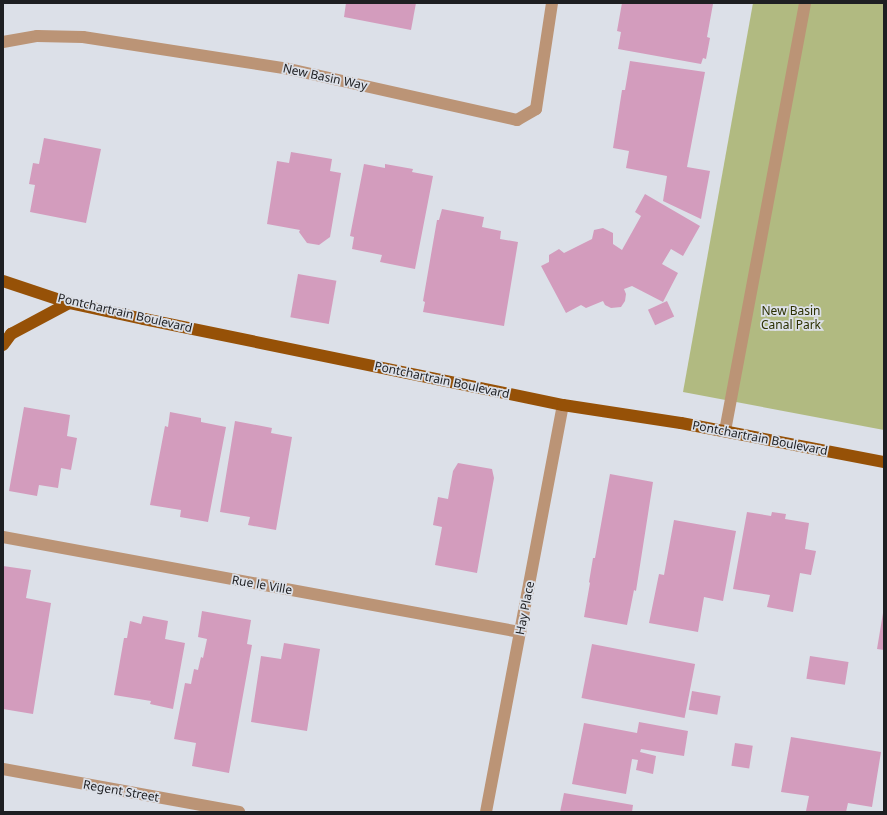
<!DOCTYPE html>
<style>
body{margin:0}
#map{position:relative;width:887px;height:815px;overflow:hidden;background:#dce0e8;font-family:"Noto Sans",sans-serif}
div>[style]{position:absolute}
.green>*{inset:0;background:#b1ba81}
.building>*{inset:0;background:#d39cbd;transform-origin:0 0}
.minor>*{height:12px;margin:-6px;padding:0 6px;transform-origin:6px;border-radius:6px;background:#bb9476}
.major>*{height:12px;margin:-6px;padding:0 6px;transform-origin:6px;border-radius:6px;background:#965107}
span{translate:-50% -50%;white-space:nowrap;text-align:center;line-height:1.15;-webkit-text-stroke:3.5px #dce0e8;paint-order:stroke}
.street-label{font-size:12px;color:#1e1f22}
.park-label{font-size:12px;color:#2c3002}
.frame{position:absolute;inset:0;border:4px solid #1e1f22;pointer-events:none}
</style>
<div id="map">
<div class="green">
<i style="clip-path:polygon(753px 3px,884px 3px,884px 430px,683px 392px)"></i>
</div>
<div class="building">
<i style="clip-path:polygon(346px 3px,416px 3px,411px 30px,344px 17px)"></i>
<i style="clip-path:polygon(622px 3px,713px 4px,707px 37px,710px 38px,706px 59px,703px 58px,701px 64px,618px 49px,621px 32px,617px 31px)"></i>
<i style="clip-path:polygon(630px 61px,705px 72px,687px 167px,710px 171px,701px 219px,663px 201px,667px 176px,626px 168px,629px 151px,613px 148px,622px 90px,625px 90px)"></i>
<i style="clip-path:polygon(44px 138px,101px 149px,86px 223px,30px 212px,35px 185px,29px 184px,33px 163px,39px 164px)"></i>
<i style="clip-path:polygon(291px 152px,332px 159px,330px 171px,341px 173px,330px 237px,319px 245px,307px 243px,299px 232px,300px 230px,267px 224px,277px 161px,289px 163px)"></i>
<i style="clip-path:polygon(364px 164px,385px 168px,385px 164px,413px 169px,412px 172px,433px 176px,415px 269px,380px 262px,382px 255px,352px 249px,354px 237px,350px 236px)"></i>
<i style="clip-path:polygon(645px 194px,700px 226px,683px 256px,671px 249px,662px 264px,678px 273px,663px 302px,632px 286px,624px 289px,626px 294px,625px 301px,621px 307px,611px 308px,605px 305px,603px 301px,586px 308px,581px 305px,566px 313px,541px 266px,549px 262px,549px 255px,559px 249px,564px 253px,592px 239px,594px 230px,603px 228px,613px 233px,613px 244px,622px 250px,641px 216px,635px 212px)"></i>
<i style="clip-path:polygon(442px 209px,484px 217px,482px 227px,501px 231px,500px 239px,518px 242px,504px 326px,423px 312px,425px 302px,423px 301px,437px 220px,439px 220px)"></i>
<i style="left:298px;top:274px;width:39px;height:44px;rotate:10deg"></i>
<i style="left:667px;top:301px;width:17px;height:21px;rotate:65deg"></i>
<i style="clip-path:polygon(24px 407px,70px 415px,67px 436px,77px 438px,71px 470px,61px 468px,58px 488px,39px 485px,37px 496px,9px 491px)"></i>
<i style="clip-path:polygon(170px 412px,201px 418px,201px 422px,226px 427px,208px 522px,180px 517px,181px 510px,150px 505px,165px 426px,168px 427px)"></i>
<i style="clip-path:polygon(235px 421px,272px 428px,271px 433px,292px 437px,276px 530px,248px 525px,250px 517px,220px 512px)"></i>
<i style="clip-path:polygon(458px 463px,492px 469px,494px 478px,477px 573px,435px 565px,442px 527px,433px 525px,438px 497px,448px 499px,453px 471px)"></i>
<i style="clip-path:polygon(610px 474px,653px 482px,636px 591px,634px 590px,627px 625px,584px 617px,590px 583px,589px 582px,593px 558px,595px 558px)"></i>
<i style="clip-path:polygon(747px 512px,771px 516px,772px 512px,786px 514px,785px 519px,809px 523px,805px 549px,816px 551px,811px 575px,800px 573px,793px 612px,767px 607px,770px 595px,733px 589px)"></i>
<i style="clip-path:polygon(674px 520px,736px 531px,723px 601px,704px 597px,698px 632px,649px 623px,659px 574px,664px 575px)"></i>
<i style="clip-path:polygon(3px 566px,31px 570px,26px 598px,51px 603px,33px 714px,3px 709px)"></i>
<i style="clip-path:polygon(202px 611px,251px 620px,247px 644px,252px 645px,229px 773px,192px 766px,196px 743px,174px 739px,185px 683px,191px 684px,194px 669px,198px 670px,201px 657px,203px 658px,207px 639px,198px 637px)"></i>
<i style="clip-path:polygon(883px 613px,884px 613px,884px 650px,877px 649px)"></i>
<i style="clip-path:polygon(143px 616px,168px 621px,165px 639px,185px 643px,173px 709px,150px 704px,151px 701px,114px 695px,124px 638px,127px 638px,130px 621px,141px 624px)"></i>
<i style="clip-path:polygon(284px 643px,320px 649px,307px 731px,251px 722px,261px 656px,281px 659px)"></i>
<i style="left:592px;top:644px;width:105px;height:55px;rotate:11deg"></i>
<i style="left:810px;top:656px;width:39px;height:23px;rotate:9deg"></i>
<i style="left:692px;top:691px;width:29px;height:19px;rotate:10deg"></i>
<i style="clip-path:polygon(639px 722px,688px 731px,684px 756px,641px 749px,640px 752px,656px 756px,653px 774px,636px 770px,638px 760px,632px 759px,626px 794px,572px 784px,584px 723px,637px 733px)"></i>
<i style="clip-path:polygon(791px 737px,881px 752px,872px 807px,848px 803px,846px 812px,806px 811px,809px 796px,781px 792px)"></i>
<i style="left:735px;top:743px;width:18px;height:23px;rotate:9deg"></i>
<i style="clip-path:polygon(564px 793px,633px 805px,632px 812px,560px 812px)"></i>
</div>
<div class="minor">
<i style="left:3px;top:42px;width:35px;rotate:-10deg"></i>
<i style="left:37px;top:36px;width:46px;rotate:1.2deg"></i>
<i style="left:83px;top:37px;width:208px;rotate:8.8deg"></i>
<i style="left:289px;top:69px;width:234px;rotate:12.6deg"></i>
<i style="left:517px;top:120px;width:22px;rotate:-30deg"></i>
<i style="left:536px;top:109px;width:107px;rotate:-81.4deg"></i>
<i style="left:725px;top:431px;width:435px;rotate:-79.4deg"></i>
<i style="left:3px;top:537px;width:526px;rotate:10.41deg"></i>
<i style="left:3px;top:769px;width:240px;rotate:10.3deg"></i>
<i style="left:486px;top:812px;width:414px;rotate:-79.3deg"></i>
</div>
<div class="major">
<i style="left:3px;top:281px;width:70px;rotate:18.4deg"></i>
<i style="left:69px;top:303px;width:77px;rotate:12deg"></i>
<i style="left:144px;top:319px;width:428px;rotate:11.6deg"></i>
<i style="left:563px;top:405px;width:119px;rotate:8.7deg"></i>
<i style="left:681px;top:423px;width:207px;rotate:10.9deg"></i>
<i style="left:3px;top:345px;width:14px;rotate:-54deg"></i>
<i style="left:11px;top:334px;width:66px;rotate:-28.1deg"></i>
</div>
<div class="street-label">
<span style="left:325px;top:77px;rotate:12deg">New Basin Way</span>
<span style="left:125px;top:313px;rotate:13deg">Pontchartrain Boulevard</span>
<span style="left:442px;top:380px;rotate:12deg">Pontchartrain Boulevard</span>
<span style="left:760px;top:438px;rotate:11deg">Pontchartrain Boulevard</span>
<span style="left:262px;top:585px;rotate:10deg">Rue le Ville</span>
<span style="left:525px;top:608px;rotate:-79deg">Hay Place</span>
<span style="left:121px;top:791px;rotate:10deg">Regent Street</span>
</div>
<div class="park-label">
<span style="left:791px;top:318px">New Basin<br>Canal Park</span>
</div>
<div class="frame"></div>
</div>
